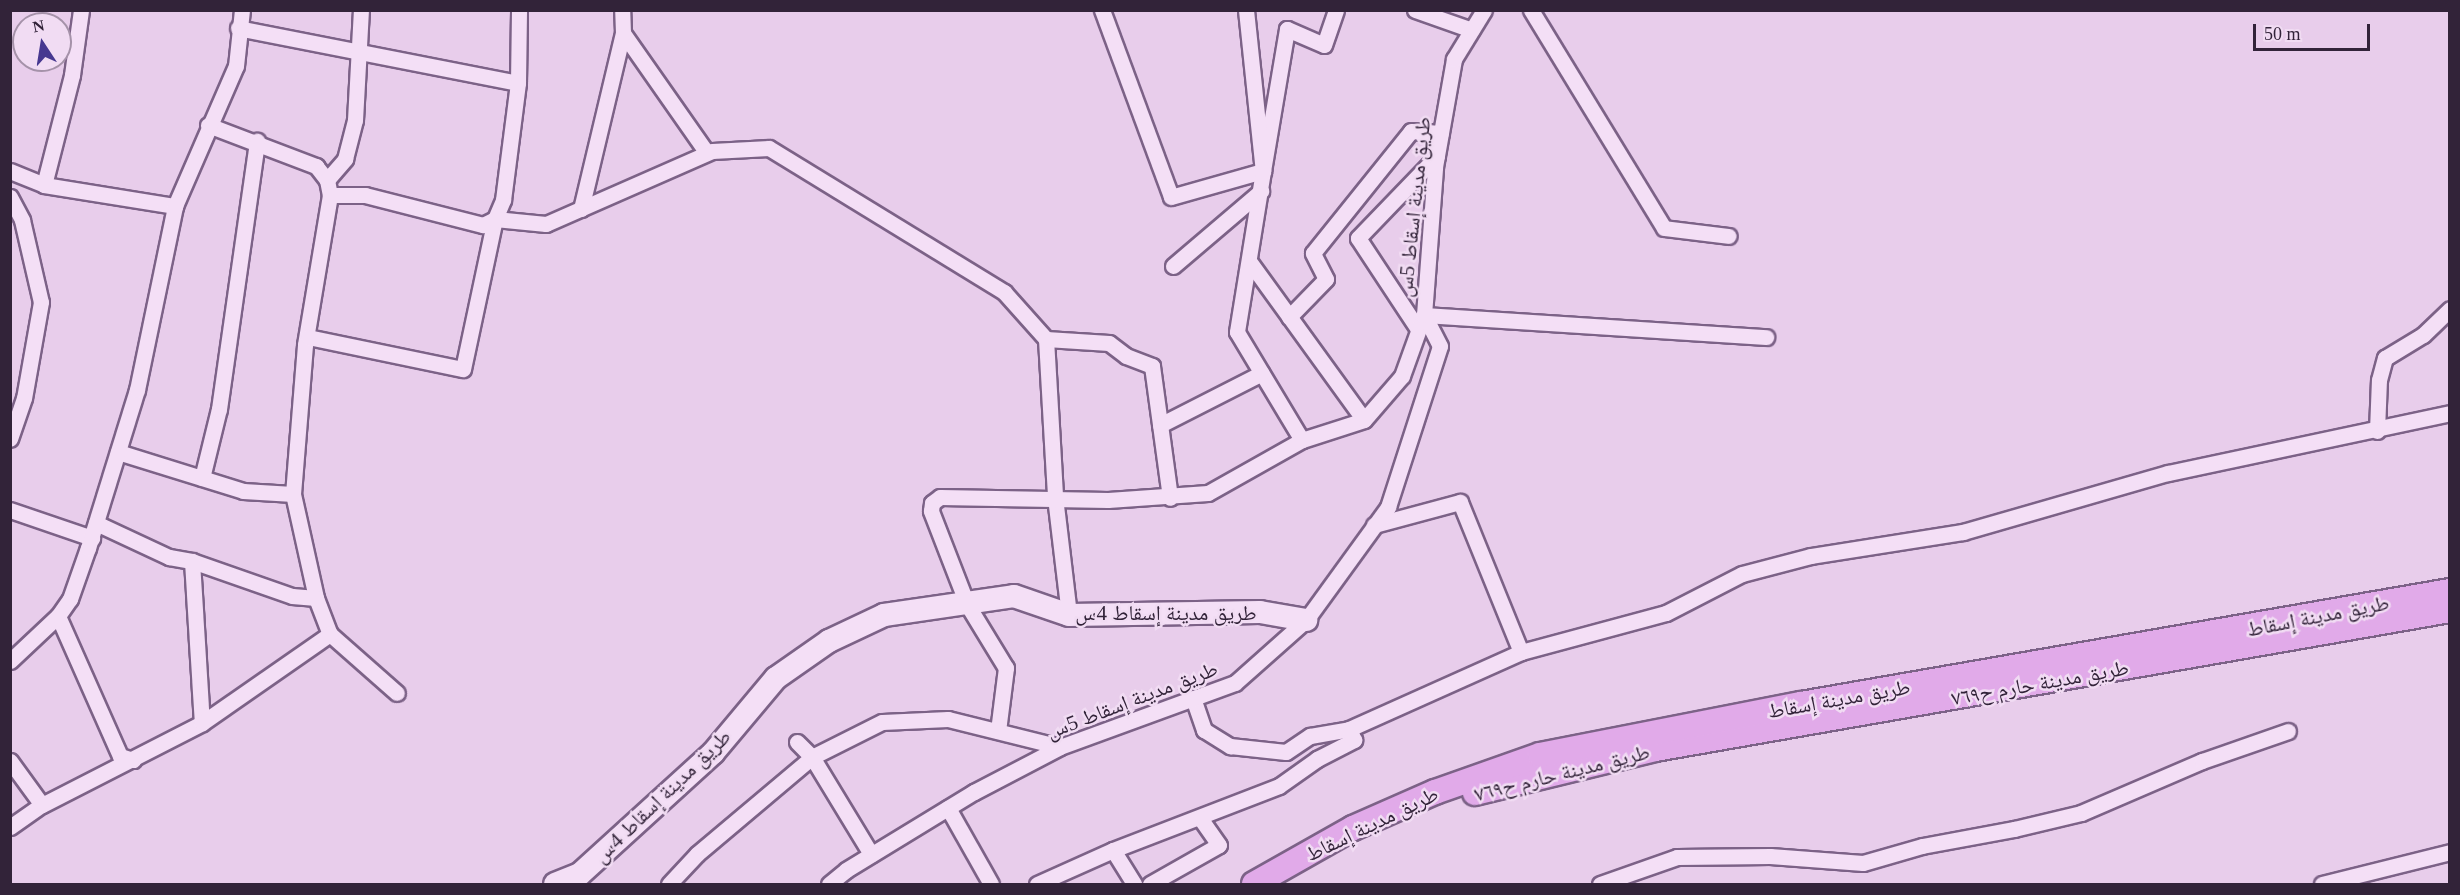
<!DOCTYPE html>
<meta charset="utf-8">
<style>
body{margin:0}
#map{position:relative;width:2460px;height:895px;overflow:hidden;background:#e8cdeb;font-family:"Times New Roman","Noto Naskh Arabic",serif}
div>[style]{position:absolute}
.roads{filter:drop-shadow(2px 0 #7c6287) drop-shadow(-2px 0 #7c6287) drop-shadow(0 2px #7c6287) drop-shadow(0 -2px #7c6287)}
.street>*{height:15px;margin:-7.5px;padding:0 7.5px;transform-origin:7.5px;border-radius:7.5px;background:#f4dff6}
.secondary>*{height:22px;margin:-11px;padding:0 11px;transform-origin:11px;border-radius:11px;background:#f4dff6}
.primary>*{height:24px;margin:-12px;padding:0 12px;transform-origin:12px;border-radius:12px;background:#e1aae9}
span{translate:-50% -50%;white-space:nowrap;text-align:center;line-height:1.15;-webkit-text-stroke:5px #f1dcf3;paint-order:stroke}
.street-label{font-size:21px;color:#322339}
.frame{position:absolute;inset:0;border:12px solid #322339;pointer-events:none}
.north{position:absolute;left:12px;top:12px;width:60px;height:60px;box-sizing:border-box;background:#f1dcf3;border:2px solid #a592a9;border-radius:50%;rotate:348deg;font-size:16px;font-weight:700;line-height:24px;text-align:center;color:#322339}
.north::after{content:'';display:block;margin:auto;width:21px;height:27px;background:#473890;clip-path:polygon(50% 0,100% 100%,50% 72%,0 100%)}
.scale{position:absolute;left:2253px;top:24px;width:117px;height:27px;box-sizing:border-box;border:3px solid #322339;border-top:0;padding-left:8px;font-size:18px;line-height:21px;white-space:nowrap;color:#322339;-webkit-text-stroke:4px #f1dcf3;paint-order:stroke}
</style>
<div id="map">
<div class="roads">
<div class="street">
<i style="left:1102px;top:10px;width:199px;rotate:69.7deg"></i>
<i style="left:1171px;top:197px;width:96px;rotate:-15.8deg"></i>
<i style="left:1263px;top:171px;width:144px;rotate:-80.4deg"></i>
<i style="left:1287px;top:29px;width:40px;rotate:23.4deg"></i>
<i style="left:1324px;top:45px;width:37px;rotate:-71deg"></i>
<i style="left:1246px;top:10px;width:162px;rotate:84deg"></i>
<i style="left:1263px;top:171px;width:163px;rotate:99.2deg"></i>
<i style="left:1237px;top:332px;width:126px;rotate:59deg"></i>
<i style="left:1415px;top:10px;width:60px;rotate:19.3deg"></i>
<i style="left:1531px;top:10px;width:255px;rotate:58.6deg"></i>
<i style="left:1664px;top:228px;width:65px;rotate:7deg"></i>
<i style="left:238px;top:28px;width:285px;rotate:11.1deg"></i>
<i style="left:623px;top:33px;width:146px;rotate:55deg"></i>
<i style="left:208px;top:125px;width:116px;rotate:20.8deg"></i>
<i style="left:316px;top:166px;width:18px;rotate:52deg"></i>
<i style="left:327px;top:180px;width:15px;rotate:79deg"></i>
<i style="left:330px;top:195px;width:152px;rotate:99.5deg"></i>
<i style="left:305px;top:345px;width:149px;rotate:94.6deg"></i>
<i style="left:293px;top:494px;width:107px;rotate:77.5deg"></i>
<i style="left:316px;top:598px;width:39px;rotate:69deg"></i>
<i style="left:330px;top:634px;width:89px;rotate:41.4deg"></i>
<i style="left:10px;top:171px;width:37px;rotate:22deg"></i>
<i style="left:44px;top:185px;width:133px;rotate:9.1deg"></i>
<i style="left:327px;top:180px;width:28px;rotate:-49deg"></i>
<i style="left:345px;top:159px;width:40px;rotate:-75.6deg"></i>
<i style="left:355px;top:120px;width:110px;rotate:-86.9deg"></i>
<i style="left:44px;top:185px;width:114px;rotate:-75.7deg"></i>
<i style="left:72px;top:75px;width:66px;rotate:-82.1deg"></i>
<i style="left:330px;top:195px;width:35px"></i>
<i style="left:365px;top:195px;width:122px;rotate:14.3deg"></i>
<i style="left:483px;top:225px;width:13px;rotate:-27deg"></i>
<i style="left:495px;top:219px;width:21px;rotate:-67deg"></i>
<i style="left:503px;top:200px;width:118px;rotate:-82.7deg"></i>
<i style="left:518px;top:83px;width:73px;rotate:-89.2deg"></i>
<i style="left:10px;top:197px;width:26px;rotate:62deg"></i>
<i style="left:22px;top:220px;width:84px;rotate:77deg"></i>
<i style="left:41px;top:302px;width:97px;rotate:100deg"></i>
<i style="left:24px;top:398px;width:43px;rotate:108.9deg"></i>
<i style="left:581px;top:209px;width:181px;rotate:-76.6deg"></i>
<i style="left:623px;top:33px;width:23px;rotate:-92deg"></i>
<i style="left:1249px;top:261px;width:196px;rotate:54.1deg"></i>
<i style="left:1173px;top:266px;width:116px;rotate:-40.4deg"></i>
<i style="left:1289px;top:317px;width:53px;rotate:-45.8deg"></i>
<i style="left:1326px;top:279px;width:29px;rotate:-117deg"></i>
<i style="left:1313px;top:253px;width:156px;rotate:-51.2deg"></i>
<i style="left:1411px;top:131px;width:30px;rotate:4deg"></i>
<i style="left:1418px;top:329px;width:109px;rotate:-123.4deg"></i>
<i style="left:1358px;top:238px;width:114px;rotate:-46.1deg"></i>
<i style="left:308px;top:337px;width:158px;rotate:11.7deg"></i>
<i style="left:463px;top:369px;width:153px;rotate:-78deg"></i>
<i style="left:495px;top:219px;width:51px;rotate:5.6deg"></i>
<i style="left:546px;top:224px;width:181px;rotate:-23.7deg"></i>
<i style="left:712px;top:151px;width:57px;rotate:-3deg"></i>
<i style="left:769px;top:148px;width:276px;rotate:31.5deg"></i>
<i style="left:1004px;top:292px;width:63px;rotate:48.2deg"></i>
<i style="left:1046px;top:339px;width:158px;rotate:86.7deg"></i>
<i style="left:1055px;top:497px;width:119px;rotate:83.2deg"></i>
<i style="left:1046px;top:339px;width:63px;rotate:3.6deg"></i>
<i style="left:1109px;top:343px;width:21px;rotate:37deg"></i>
<i style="left:1126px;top:356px;width:28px;rotate:21deg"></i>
<i style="left:1152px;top:366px;width:133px;rotate:82.2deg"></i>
<i style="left:1160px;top:425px;width:114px;rotate:-27deg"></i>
<i style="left:2377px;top:431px;width:51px;rotate:-87.8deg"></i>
<i style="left:2379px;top:380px;width:23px;rotate:-75deg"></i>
<i style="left:2385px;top:358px;width:44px;rotate:-31.2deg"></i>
<i style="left:2423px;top:335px;width:37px;rotate:-44deg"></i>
<i style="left:118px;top:452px;width:131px;rotate:17.3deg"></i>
<i style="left:243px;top:491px;width:50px;rotate:3.4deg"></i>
<i style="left:202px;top:478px;width:71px;rotate:-76.2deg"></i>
<i style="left:219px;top:409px;width:271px;rotate:-81.9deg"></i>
<i style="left:10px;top:510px;width:87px;rotate:18.9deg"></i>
<i style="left:96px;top:523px;width:81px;rotate:25deg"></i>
<i style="left:169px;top:557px;width:23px;rotate:10deg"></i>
<i style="left:192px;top:561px;width:106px;rotate:19.3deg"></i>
<i style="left:292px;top:596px;width:24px;rotate:5deg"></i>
<i style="left:1374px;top:525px;width:89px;rotate:-15deg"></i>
<i style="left:1460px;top:502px;width:162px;rotate:67.9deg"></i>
<i style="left:192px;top:561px;width:162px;rotate:86.5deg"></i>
<i style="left:58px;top:616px;width:153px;rotate:66.1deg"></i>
<i style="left:120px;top:756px;width:14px;rotate:17deg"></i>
<i style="left:10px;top:661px;width:66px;rotate:-43.2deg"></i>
<i style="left:58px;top:616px;width:21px;rotate:-55deg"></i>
<i style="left:70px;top:599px;width:54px;rotate:-70.6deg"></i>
<i style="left:88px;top:548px;width:165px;rotate:-72.8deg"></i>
<i style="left:137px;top:390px;width:188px;rotate:-78.3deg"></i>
<i style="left:175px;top:206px;width:153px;rotate:-66.5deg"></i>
<i style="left:236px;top:66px;width:56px;rotate:-83.9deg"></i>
<i style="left:1193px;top:698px;width:34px;rotate:71deg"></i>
<i style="left:1204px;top:730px;width:31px;rotate:32deg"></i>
<i style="left:1230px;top:746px;width:56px;rotate:6.1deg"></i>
<i style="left:1286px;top:752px;width:29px;rotate:-34deg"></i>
<i style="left:1310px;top:736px;width:40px;rotate:-10deg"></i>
<i style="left:1349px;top:729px;width:188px;rotate:-24.1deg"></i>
<i style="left:1521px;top:652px;width:150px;rotate:-15.1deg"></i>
<i style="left:1666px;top:613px;width:85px;rotate:-27.2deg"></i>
<i style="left:1742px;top:574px;width:71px;rotate:-14.6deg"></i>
<i style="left:1811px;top:556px;width:154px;rotate:-9deg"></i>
<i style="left:1963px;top:532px;width:213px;rotate:-16.1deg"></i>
<i style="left:2168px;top:473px;width:288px;rotate:-12deg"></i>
<i style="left:998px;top:731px;width:64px;rotate:-82.8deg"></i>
<i style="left:1006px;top:668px;width:75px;rotate:-121.4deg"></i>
<i style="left:967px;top:604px;width:100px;rotate:-111.2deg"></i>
<i style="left:931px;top:511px;width:8px;rotate:-83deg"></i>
<i style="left:932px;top:503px;width:10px;rotate:-37deg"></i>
<i style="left:940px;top:497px;width:168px;rotate:1deg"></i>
<i style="left:1108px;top:500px;width:100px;rotate:-4deg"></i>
<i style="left:1208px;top:493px;width:108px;rotate:-29.4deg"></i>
<i style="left:1302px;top:440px;width:65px;rotate:-17.9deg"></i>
<i style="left:1364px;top:420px;width:58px;rotate:-49.2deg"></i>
<i style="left:1402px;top:376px;width:65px;rotate:-70.2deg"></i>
<i style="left:1424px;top:315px;width:343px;rotate:3.7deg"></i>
<i style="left:797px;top:742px;width:21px;rotate:45deg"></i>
<i style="left:812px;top:757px;width:114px;rotate:58.7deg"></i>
<i style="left:10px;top:761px;width:54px;rotate:54deg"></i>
<i style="left:948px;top:808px;width:87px;rotate:60.5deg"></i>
<i style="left:10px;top:827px;width:39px;rotate:-35deg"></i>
<i style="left:42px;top:805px;width:180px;rotate:-27.1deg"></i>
<i style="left:202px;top:723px;width:156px;rotate:-34.8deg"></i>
<i style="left:1113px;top:850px;width:40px;rotate:58deg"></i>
<i style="left:669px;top:884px;width:41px;rotate:-47deg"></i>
<i style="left:697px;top:854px;width:150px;rotate:-40.1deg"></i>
<i style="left:812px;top:757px;width:78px;rotate:-26.6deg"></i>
<i style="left:882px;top:722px;width:66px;rotate:-2.6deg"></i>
<i style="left:948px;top:719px;width:115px;rotate:14deg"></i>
<i style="left:829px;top:884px;width:22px;rotate:-39deg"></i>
<i style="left:846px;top:870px;width:150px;rotate:-31.4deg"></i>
<i style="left:974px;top:792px;width:97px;rotate:-27.6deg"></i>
<i style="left:1060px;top:747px;width:186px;rotate:-20.1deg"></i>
<i style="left:1235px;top:683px;width:95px;rotate:-41.6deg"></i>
<i style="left:1306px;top:620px;width:140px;rotate:-54deg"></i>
<i style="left:1388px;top:507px;width:169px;rotate:-72.1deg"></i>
<i style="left:1440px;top:346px;width:35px;rotate:-117deg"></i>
<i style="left:1424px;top:315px;width:148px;rotate:-85.7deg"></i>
<i style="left:1435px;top:167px;width:110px;rotate:-80deg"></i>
<i style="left:1454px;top:59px;width:57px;rotate:-58.5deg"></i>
<i style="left:1037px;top:884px;width:83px;rotate:-24.1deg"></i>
<i style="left:1113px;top:850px;width:178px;rotate:-21.1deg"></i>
<i style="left:1279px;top:786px;width:47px;rotate:-35.4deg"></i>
<i style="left:1317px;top:759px;width:42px;rotate:-27.2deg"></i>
<i style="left:1354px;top:740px;width:12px;rotate:-114deg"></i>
<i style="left:1150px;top:884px;width:79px;rotate:-29.5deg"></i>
<i style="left:1219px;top:845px;width:33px;rotate:-125deg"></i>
<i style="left:1600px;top:884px;width:82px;rotate:-19.3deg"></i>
<i style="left:1677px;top:857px;width:93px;rotate:-0.6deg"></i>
<i style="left:1770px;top:856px;width:93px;rotate:4.3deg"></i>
<i style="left:1863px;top:863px;width:61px;rotate:-16.1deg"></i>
<i style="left:1922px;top:846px;width:94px;rotate:-10.5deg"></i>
<i style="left:2014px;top:829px;width:69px;rotate:-13.4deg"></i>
<i style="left:2081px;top:813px;width:132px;rotate:-23.3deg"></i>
<i style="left:2202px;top:761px;width:91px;rotate:-19.2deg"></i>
<i style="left:2322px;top:884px;width:132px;rotate:-14deg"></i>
</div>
<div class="secondary">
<i style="left:555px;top:884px;width:27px;rotate:-22deg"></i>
<i style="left:580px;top:874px;width:180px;rotate:-42.3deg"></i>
<i style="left:713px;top:753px;width:98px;rotate:-50deg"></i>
<i style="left:776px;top:678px;width:65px;rotate:-34.9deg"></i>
<i style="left:829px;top:641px;width:61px;rotate:-25.3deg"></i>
<i style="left:884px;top:615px;width:131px;rotate:-8.3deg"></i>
<i style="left:1014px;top:596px;width:58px;rotate:19.1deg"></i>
<i style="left:1069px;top:615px;width:191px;rotate:-0.9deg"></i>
<i style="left:1260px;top:612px;width:47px;rotate:9.9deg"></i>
</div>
<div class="primary">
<i style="left:1475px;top:793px;width:185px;rotate:-13.7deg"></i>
<i style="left:1655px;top:749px;width:807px;rotate:-9.92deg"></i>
<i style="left:1254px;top:884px;width:114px;rotate:-29.5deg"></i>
<i style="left:1353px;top:828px;width:90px;rotate:-23.7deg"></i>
<i style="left:1435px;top:792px;width:111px;rotate:-19.4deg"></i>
<i style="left:1540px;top:755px;width:266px;rotate:-11.1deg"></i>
<i style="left:1801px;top:704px;width:659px;rotate:-9.88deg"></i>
</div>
</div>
<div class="street-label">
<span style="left:1414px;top:207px;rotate:-84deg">طريق مدينة إسقاط 5س</span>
<span style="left:1166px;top:613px">طريق مدينة إسقاط 4س</span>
<span style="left:2318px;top:616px;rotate:-11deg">طريق مدينة إسقاط</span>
<span style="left:2040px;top:683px;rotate:-10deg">طريق مدينة حارم ح٧٦٩</span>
<span style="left:1839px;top:699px;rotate:-10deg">طريق مدينة إسقاط</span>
<span style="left:1132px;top:700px;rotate:-21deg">طريق مدينة إسقاط 5س</span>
<span style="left:1562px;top:773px;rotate:-14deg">طريق مدينة حارم ح٧٦٩</span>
<span style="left:662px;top:796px;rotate:-44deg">طريق مدينة إسقاط 4س</span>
<span style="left:1372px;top:824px;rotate:-26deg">طريق مدينة إسقاط</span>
</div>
<div class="frame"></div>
<div class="north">N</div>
<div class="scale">50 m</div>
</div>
